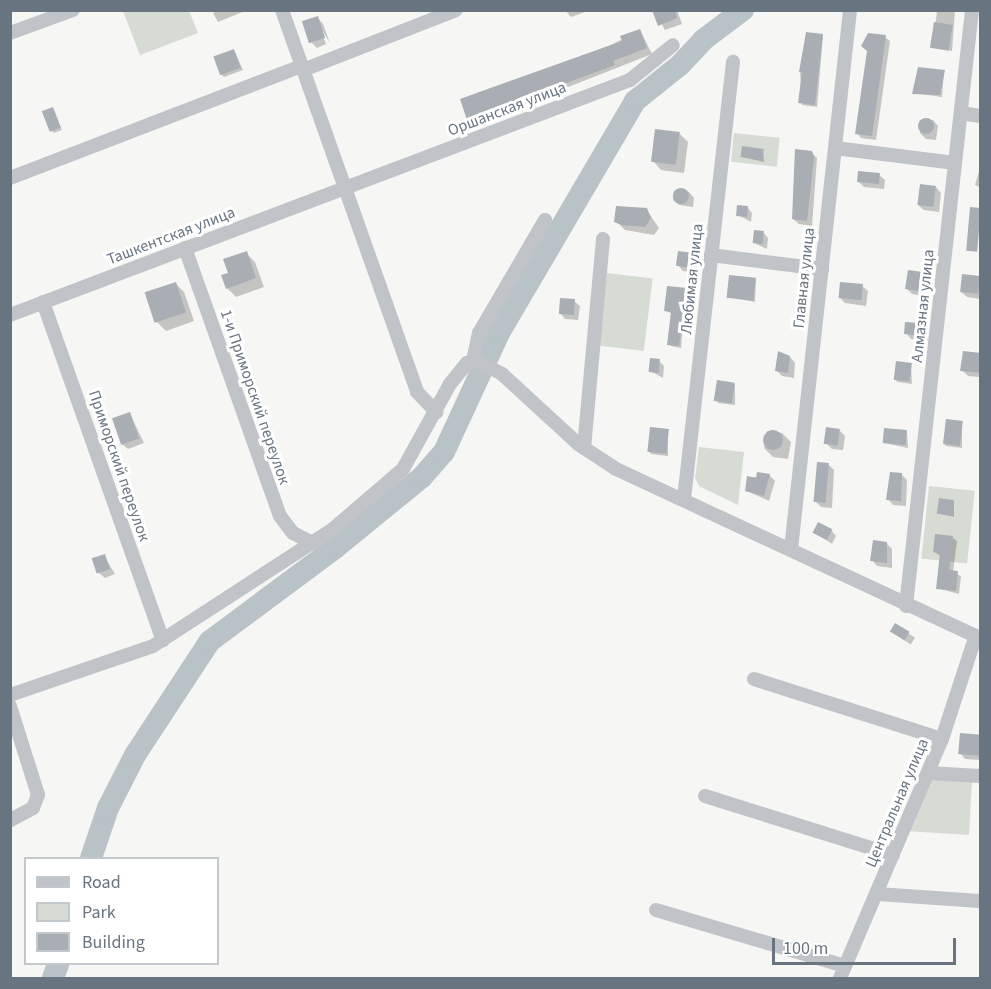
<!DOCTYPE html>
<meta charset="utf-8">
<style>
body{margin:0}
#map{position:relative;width:991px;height:989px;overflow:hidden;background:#f6f6f4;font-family:"Source Sans 3",sans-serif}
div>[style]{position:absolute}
.green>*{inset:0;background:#d6dbd3;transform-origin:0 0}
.shadow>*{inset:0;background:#0003;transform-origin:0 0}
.river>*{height:22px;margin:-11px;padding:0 11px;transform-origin:11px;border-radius:11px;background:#b9c2c7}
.building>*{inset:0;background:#a8aeb3;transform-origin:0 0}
.round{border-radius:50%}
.minor>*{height:14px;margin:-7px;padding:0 7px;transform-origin:7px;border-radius:7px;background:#c0c3c7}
span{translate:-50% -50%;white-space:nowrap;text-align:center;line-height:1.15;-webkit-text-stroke:6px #fff;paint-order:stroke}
.street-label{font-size:16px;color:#687581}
.frame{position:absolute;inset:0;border:12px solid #687581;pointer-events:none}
.legend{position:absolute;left:24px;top:857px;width:195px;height:108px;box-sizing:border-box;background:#fff;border:2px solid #c3c8cd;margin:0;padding:8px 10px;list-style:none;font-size:18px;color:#687581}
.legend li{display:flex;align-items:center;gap:12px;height:30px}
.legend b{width:30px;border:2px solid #c3c8cd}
.scale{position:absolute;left:772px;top:938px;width:184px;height:27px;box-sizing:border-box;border:3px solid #687581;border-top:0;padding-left:8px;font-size:18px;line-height:21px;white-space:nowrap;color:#687581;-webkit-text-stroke:4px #fff;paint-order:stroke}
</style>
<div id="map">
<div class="green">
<i style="clip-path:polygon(123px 11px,189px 11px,198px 33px,140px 55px)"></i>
<i style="left:734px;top:133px;width:46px;height:29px;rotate:6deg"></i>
<i style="left:607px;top:273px;width:46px;height:73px;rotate:7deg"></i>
<i style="clip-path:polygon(699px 447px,744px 452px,738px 505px,699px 486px,695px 478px)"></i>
<i style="left:929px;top:486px;width:46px;height:73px;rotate:6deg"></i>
<i style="clip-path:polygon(936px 778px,972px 780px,969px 835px,906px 831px,927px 782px)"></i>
</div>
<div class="shadow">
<i style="clip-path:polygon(219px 10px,245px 10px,245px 11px,218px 22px,213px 13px)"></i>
<i style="clip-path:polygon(565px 10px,588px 10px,588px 11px,571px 17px)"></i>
<i style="clip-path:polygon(654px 10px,677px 10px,682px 24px,665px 30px)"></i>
<i style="clip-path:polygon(937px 10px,955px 10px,952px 51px,933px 47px)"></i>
<i style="clip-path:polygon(317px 18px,323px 24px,330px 43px,318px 23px,326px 44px,317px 48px,311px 42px)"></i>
<i style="clip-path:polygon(640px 30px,652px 54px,474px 124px,468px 119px)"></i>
<i style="clip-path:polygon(823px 36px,817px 107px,802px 105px,800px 71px)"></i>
<i style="clip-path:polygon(885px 37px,890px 41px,876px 140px,861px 138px,857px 133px)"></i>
<i style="clip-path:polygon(234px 51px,243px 70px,224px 77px,222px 75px)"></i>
<i style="clip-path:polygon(944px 72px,942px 97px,914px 93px)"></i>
<i style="clip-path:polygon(52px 109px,62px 130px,54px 133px,52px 131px)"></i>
<i style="clip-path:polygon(922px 119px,933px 120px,938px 126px,936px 140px,926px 139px,920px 133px)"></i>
<i style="clip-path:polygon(680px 134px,688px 142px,684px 173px,661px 170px,653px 161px)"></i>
<i style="clip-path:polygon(763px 150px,764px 162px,742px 157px)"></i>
<i style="clip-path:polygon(811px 152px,817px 158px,812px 226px,799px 224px,793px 219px)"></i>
<i style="clip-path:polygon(980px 168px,980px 187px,975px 185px)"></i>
<i style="clip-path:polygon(879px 175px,885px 180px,884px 189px,864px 187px,859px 182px)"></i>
<i style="clip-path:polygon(936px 187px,941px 193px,939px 212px,924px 210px,918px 205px)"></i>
<i style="clip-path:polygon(674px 191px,689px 192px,694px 198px,693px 207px,679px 205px,673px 200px)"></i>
<i style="clip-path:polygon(747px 207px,752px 213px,751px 222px,738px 215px)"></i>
<i style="clip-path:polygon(646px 209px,659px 228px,654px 235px,625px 230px,616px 221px)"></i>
<i style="clip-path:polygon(763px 232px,768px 238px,767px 249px,754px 243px)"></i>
<i style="clip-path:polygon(246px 253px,255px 262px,264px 287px,236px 297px,227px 288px)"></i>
<i style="clip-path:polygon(692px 254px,698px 260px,696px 272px,683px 271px,678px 265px)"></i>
<i style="clip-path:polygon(909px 272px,929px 274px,934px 279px,924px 296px,912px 294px,907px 289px)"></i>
<i style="clip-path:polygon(980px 278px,980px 299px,967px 297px,961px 292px)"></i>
<i style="clip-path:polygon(756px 279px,755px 302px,728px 297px)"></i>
<i style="clip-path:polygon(175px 283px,184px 292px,194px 321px,166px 331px,157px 322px)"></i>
<i style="clip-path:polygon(862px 286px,868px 291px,866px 306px,845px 303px,840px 298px)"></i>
<i style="clip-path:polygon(686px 290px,681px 348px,671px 346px,673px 314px,666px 311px)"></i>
<i style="clip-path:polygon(574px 301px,580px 306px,578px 320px,565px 319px,560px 313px)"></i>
<i style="clip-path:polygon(918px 325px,924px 330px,929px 341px,911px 339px,906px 333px)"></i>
<i style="clip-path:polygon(980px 355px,980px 377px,968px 376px,962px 370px)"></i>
<i style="clip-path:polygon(790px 357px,795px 363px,794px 378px,782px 376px,777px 371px)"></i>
<i style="clip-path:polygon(659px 361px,664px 366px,663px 378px,650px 371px)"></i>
<i style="clip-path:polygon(911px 364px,912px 384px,898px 382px,895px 380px)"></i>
<i style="clip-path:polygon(735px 384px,735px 405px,718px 403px,716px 400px)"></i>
<i style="clip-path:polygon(130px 414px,144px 443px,128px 449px,122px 444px)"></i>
<i style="clip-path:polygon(962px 423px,962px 448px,946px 446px,944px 444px)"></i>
<i style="clip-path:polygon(668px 430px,668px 456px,651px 454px,649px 451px)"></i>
<i style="clip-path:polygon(839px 430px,845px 436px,843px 450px,832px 449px,826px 443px)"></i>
<i style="clip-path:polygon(767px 431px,782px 433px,791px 442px,788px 459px,773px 457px,764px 448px)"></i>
<i style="clip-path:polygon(907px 432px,908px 448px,884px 443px)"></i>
<i style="clip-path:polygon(829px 465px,834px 470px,832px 508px,821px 507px,816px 502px)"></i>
<i style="clip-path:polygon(901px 474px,907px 480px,906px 506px,893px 505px,888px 499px)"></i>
<i style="clip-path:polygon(769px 475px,775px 481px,769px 501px,747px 491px,748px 478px)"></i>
<i style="clip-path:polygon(954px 501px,954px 517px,938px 513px)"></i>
<i style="clip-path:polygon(831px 530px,836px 536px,832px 544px,814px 532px)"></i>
<i style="clip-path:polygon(953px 538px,957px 541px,953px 572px,961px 576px,959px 594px,937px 588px,941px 556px,934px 552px)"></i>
<i style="clip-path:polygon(886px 543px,892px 549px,892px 568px,877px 566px,872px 560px)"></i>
<i style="clip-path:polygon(104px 556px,115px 574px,105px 578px,99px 573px)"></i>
<i style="left:896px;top:625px;width:23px;height:8px;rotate:34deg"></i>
<i style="clip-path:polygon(980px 736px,980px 760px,965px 759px,960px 753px)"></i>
</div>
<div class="river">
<i style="left:91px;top:858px;width:53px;rotate:-71.2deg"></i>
<i style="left:108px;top:808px;width:59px;rotate:-63deg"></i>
<i style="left:135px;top:755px;width:136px;rotate:-56.7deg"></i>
<i style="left:210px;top:641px;width:156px;rotate:-36.6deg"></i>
<i style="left:335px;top:548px;width:112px;rotate:-39.2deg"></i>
<i style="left:422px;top:477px;width:33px;rotate:-49deg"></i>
<i style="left:444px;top:452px;width:131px;rotate:-65.2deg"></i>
<i style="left:499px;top:333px;width:269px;rotate:-59.6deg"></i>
<i style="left:635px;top:101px;width:58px;rotate:-38.7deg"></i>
<i style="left:680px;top:65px;width:34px;rotate:-47deg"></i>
<i style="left:703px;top:40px;width:50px;rotate:-36.9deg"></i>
<i style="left:53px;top:978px;width:15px;rotate:-70deg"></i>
</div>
<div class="building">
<i style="clip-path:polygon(652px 10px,675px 10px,677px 18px,658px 26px)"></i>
<i style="left:318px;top:16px;width:23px;height:17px;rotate:72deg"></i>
<i style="left:934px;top:22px;width:19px;height:26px;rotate:9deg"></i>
<i style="clip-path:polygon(640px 29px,647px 48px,613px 61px,615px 65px,467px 120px,460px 99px,622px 41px,620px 36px)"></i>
<i style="clip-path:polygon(806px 32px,823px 34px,815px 105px,798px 103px,802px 72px,799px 72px)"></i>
<i style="clip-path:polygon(868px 33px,886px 35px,872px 136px,855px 134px,867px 51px,861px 46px)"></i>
<i style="left:234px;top:49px;width:20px;height:22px;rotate:70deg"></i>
<i style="clip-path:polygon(918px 67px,945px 70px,940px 95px,912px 94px)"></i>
<i style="left:53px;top:107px;width:22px;height:12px;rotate:69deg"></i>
<i class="round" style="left:918px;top:118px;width:16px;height:16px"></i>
<i style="left:655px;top:129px;width:25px;height:33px;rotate:7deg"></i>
<i style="left:742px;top:146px;width:22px;height:11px;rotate:8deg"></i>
<i style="clip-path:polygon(795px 149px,812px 151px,814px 157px,807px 221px,792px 219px)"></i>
<i style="left:858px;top:171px;width:22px;height:11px;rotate:5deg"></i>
<i style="left:920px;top:184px;width:16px;height:21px;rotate:7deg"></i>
<i class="round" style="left:673px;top:188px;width:16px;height:16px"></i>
<i style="left:737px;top:205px;width:11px;height:11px;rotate:5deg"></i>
<i style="clip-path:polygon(616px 206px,647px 208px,651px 218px,645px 227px,622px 225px,614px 222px)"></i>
<i style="left:970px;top:207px;width:11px;height:44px;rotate:5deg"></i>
<i style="left:754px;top:230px;width:10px;height:13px;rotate:6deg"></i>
<i style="clip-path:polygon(247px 251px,256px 278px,226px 289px,221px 275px,228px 273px,223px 259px)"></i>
<i style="left:678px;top:251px;width:15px;height:15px;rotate:8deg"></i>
<i style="clip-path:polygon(908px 270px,930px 273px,920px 283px,919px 291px,905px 289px)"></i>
<i style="left:962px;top:274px;width:18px;height:18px;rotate:6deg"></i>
<i style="left:729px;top:275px;width:27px;height:23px;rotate:6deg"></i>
<i style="left:176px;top:282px;width:32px;height:33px;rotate:72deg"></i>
<i style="left:840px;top:282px;width:23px;height:16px;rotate:5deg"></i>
<i style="clip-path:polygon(667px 286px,687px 288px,679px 346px,667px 345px,671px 312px,664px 311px)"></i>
<i style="left:560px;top:298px;width:15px;height:16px;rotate:4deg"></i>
<i style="clip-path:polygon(905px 322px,919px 323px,925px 336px,904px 334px)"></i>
<i style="clip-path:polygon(778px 351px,790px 356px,788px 373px,775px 371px)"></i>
<i style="clip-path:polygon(963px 351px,981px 353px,981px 373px,960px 371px)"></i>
<i style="left:650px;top:358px;width:10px;height:14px;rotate:6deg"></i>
<i style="left:896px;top:361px;width:16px;height:19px;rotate:7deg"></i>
<i style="left:717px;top:380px;width:18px;height:21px;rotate:9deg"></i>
<i style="left:130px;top:412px;width:28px;height:19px;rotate:71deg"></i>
<i style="left:946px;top:419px;width:17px;height:25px;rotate:7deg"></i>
<i style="left:650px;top:427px;width:19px;height:25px;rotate:6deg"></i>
<i style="left:826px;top:427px;width:14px;height:17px;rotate:8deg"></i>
<i style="left:884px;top:428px;width:23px;height:15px;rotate:5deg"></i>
<i class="round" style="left:763px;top:430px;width:20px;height:20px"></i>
<i style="left:817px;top:462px;width:12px;height:40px;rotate:5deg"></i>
<i style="clip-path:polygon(757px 472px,770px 474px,764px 496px,745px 491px,747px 476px,756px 478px)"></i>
<i style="clip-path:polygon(890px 472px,902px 473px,901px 501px,886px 500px)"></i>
<i style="left:939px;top:498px;width:15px;height:16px;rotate:8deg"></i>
<i style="left:818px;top:522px;width:16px;height:12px;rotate:27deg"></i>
<i style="clip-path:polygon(935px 534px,953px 536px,949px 570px,958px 571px,956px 591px,936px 589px,940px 553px,933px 552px)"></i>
<i style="clip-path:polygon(873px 540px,887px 542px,887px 563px,870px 561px)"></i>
<i style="left:105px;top:554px;width:16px;height:14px;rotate:72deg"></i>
<i style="left:895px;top:623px;width:17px;height:10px;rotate:31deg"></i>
<i style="left:960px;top:733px;width:21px;height:21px;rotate:5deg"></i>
</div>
<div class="minor">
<i style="left:282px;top:10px;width:405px;rotate:70.5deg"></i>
<i style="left:417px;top:392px;width:28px;rotate:46deg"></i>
<i style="left:10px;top:33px;width:67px;rotate:-20.1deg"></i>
<i style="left:303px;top:70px;width:164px;rotate:-21.4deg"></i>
<i style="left:961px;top:113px;width:19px;rotate:9deg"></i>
<i style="left:835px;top:148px;width:121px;rotate:7.1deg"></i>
<i style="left:10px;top:178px;width:313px;rotate:-21deg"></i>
<i style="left:185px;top:248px;width:284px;rotate:70.5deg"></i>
<i style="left:280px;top:516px;width:21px;rotate:53deg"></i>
<i style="left:293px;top:533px;width:22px;rotate:27deg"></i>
<i style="left:711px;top:255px;width:112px;rotate:7.2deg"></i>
<i style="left:43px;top:302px;width:359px;rotate:70.5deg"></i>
<i style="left:10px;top:315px;width:663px;rotate:-20.76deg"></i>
<i style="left:630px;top:80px;width:55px;rotate:-39.1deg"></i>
<i style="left:473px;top:361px;width:29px;rotate:-78deg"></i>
<i style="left:479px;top:333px;width:131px;rotate:-59.7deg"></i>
<i style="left:584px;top:448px;width:210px;rotate:-84.8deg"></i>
<i style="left:684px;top:499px;width:440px;rotate:-83.6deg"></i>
<i style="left:791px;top:549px;width:542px;rotate:-83.75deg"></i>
<i style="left:906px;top:606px;width:600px;rotate:-83.68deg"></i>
<i style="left:754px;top:679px;width:197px;rotate:17.7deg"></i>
<i style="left:10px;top:695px;width:151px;rotate:-18.9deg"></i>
<i style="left:153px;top:646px;width:215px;rotate:-33deg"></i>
<i style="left:333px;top:529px;width:92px;rotate:-40.6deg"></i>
<i style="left:403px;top:469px;width:97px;rotate:-61.1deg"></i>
<i style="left:450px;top:384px;width:27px;rotate:-51deg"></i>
<i style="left:467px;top:363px;width:9px;rotate:-21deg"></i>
<i style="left:475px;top:360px;width:30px;rotate:27deg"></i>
<i style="left:502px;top:374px;width:103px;rotate:42.6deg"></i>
<i style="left:578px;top:444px;width:45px;rotate:33.3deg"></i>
<i style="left:616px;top:469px;width:401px;rotate:24.9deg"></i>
<i style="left:10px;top:706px;width:93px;rotate:72.5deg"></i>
<i style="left:38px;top:795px;width:14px;rotate:111deg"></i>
<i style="left:33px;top:808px;width:26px;rotate:152deg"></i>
<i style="left:928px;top:773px;width:52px;rotate:3.3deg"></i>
<i style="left:705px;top:796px;width:197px;rotate:17.4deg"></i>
<i style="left:877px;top:894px;width:103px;rotate:3.9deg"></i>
<i style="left:656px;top:910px;width:197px;rotate:16.5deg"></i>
<i style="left:840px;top:978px;width:260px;rotate:-66.9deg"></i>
<i style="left:942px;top:739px;width:106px;rotate:-71.9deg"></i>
</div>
<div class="street-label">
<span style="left:507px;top:109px;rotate:-21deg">Оршанская улица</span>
<span style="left:171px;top:236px;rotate:-21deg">Ташкентская улица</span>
<span style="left:804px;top:278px;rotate:-84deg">Главная улица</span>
<span style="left:692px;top:279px;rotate:-84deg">Любимая улица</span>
<span style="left:923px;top:306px;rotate:-84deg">Алмазная улица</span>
<span style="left:255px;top:397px;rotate:71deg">1-и Приморский переулок</span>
<span style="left:119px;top:466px;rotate:71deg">Приморский переулок</span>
<span style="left:897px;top:803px;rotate:-67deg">Центральная улица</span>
</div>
<div class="frame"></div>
<ul class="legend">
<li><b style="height:8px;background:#c0c3c7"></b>Road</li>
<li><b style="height:16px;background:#d6dbd3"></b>Park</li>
<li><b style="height:16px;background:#a8aeb3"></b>Building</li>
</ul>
<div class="scale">100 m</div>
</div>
